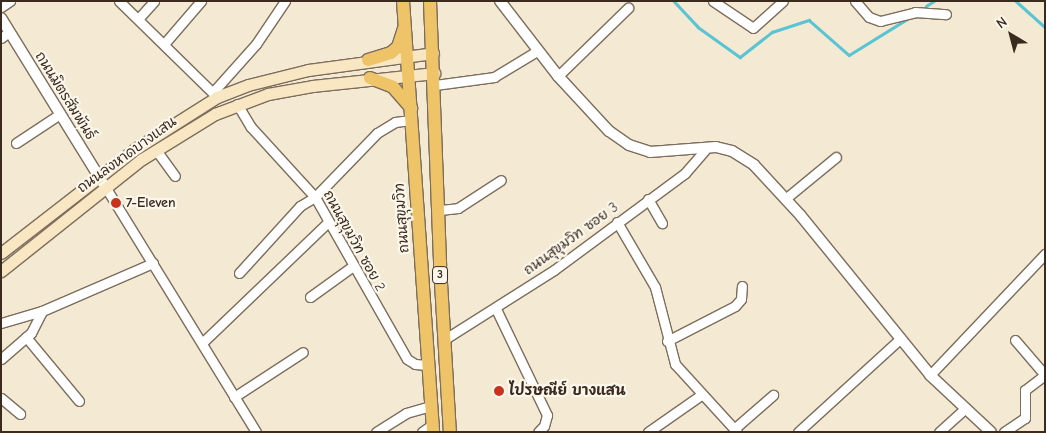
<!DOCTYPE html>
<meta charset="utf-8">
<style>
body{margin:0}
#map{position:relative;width:1046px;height:433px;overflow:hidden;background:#f4e9d2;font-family:"Comic Neue","Playpen Sans Thai",sans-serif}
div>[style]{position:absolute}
.stream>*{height:2.5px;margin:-1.25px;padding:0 1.25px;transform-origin:1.25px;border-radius:1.25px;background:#59c4d4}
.roads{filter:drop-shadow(1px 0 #7c6d5d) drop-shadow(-1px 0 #7c6d5d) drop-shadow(0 1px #7c6d5d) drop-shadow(0 -1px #7c6d5d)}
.minor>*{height:9px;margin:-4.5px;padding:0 4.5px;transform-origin:4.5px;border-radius:4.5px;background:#fff}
.tertiary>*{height:10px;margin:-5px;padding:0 5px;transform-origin:5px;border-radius:5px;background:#fff}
.secondary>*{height:11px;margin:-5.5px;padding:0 5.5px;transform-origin:5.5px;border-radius:5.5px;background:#f9e7c3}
.primary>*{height:12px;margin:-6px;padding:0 6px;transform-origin:6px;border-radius:6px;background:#efc469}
.dots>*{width:14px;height:14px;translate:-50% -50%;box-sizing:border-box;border:2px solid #fbf7ec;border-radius:50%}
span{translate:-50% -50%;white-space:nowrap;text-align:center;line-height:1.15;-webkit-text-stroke:4.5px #fbf7ec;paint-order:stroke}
.shield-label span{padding:1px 4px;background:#fbf7ec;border:1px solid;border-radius:4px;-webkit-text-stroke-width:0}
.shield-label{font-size:12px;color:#3b2a1e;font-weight:700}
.street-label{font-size:14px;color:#3b2a1e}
.poi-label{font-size:14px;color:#3b2a1e;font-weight:700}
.left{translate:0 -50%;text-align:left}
.frame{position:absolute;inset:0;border:2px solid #3b2a1e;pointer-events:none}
.north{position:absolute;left:986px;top:10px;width:50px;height:50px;-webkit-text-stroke:4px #fbf7ec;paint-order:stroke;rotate:323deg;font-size:14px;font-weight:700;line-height:20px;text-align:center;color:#3b2a1e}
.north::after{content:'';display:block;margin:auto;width:18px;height:22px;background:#3b2a1e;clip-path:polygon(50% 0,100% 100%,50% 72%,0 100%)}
</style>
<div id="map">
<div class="stream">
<i style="left:674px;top:1px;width:35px;rotate:47deg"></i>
<i style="left:698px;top:27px;width:52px;rotate:35.5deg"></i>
<i style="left:740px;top:57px;width:41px;rotate:-38deg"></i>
<i style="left:772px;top:32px;width:39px;rotate:-18deg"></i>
<i style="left:809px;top:20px;width:53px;rotate:41.2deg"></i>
<i style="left:849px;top:55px;width:68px;rotate:-31.8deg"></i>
<i style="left:1016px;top:1px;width:39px;rotate:42deg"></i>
<i style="left:926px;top:6px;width:9px;rotate:-32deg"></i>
</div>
<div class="roads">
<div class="minor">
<i style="left:119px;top:1px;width:137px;rotate:44.4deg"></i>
<i style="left:713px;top:1px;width:48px;rotate:34deg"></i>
<i style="left:753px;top:28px;width:40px;rotate:-42deg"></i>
<i style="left:855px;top:1px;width:21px;rotate:49deg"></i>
<i style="left:869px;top:17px;width:12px;rotate:20deg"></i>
<i style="left:880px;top:21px;width:36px;rotate:-14deg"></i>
<i style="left:915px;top:12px;width:31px;rotate:4deg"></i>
<i style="left:1px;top:7px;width:11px;rotate:-34deg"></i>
<i style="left:138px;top:19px;width:24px;rotate:-48deg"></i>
<i style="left:1px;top:38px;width:10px;rotate:-37deg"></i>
<i style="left:164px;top:44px;width:57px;rotate:-49.3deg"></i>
<i style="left:558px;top:76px;width:98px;rotate:-44.2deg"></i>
<i style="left:435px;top:85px;width:60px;rotate:-7.7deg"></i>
<i style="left:494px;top:77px;width:50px;rotate:-31.2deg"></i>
<i style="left:214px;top:91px;width:63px;rotate:-48.2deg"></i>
<i style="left:256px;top:44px;width:52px;rotate:-56deg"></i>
<i style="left:237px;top:104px;width:27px;rotate:59deg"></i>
<i style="left:251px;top:127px;width:95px;rotate:47.6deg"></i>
<i style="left:315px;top:197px;width:186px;rotate:60.4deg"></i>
<i style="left:407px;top:359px;width:9px;rotate:32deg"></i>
<i style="left:415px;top:364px;width:12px;rotate:5deg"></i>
<i style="left:16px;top:143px;width:53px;rotate:-33.4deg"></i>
<i style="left:156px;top:150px;width:32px;rotate:54deg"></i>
<i style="left:106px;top:188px;width:286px;rotate:58.4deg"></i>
<i style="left:648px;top:199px;width:28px;rotate:60deg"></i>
<i style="left:785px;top:199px;width:66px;rotate:-39.5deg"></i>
<i style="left:440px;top:210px;width:18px;rotate:-6deg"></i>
<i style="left:458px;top:208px;width:51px;rotate:-33.1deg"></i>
<i style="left:617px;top:222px;width:75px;rotate:59.7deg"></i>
<i style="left:655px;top:287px;width:80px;rotate:75.4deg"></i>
<i style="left:675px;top:364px;width:92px;rotate:47.6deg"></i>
<i style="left:239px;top:273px;width:91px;rotate:-47.7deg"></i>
<i style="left:300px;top:206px;width:17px;rotate:-31deg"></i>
<i style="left:315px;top:197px;width:89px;rotate:-45.9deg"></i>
<i style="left:377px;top:133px;width:21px;rotate:-31deg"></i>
<i style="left:395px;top:122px;width:16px;rotate:-7deg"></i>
<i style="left:310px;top:297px;width:53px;rotate:-35.8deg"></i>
<i style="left:496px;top:309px;width:118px;rotate:64.3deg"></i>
<i style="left:547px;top:415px;width:11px;rotate:105deg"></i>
<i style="left:544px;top:426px;width:8px;rotate:135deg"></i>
<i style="left:1px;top:323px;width:43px;rotate:-16.3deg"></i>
<i style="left:42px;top:311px;width:121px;rotate:-23.4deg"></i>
<i style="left:26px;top:337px;width:83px;rotate:50.4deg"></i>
<i style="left:445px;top:339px;width:129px;rotate:-32.3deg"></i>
<i style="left:554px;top:270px;width:163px;rotate:-36.5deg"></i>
<i style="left:685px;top:173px;width:30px;rotate:-49deg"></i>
<i style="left:667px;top:341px;width:76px;rotate:-27.2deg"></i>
<i style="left:735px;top:306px;width:9px;rotate:-49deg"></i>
<i style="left:741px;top:299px;width:13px;rotate:-86deg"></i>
<i style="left:202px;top:343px;width:175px;rotate:-43.8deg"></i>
<i style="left:1px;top:359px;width:40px;rotate:-41deg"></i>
<i style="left:31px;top:333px;width:25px;rotate:-63deg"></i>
<i style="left:930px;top:375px;width:167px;rotate:-46.5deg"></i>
<i style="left:234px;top:397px;width:82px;rotate:-33.1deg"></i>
<i style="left:1px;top:398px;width:25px;rotate:40deg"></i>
<i style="left:734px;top:429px;width:52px;rotate:-41.1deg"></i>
<i style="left:376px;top:432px;width:36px;rotate:-32deg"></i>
<i style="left:406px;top:413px;width:26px;rotate:-16deg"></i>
<i style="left:422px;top:432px;width:14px;rotate:-36deg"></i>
<i style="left:648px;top:432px;width:65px;rotate:-34.9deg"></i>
<i style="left:798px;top:432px;width:139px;rotate:-42.4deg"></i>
<i style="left:939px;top:432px;width:36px;rotate:-42deg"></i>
<i style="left:1004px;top:432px;width:25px;rotate:-34deg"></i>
<i style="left:1025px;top:418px;width:28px;rotate:-90deg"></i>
<i style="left:1025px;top:390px;width:25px;rotate:-37deg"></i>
<i style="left:1045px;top:375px;width:46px;rotate:-130.6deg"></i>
</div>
<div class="tertiary">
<i style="left:500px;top:1px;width:95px;rotate:52.3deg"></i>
<i style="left:558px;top:76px;width:75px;rotate:47.2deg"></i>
<i style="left:609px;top:131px;width:24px;rotate:35deg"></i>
<i style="left:629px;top:145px;width:22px;rotate:18deg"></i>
<i style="left:650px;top:152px;width:66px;rotate:-4.3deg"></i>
<i style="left:716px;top:147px;width:16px;rotate:14deg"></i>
<i style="left:732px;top:151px;width:26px;rotate:32deg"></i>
<i style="left:754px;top:165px;width:69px;rotate:47.3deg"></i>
<i style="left:801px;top:216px;width:205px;rotate:50.9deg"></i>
<i style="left:930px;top:375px;width:83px;rotate:43.1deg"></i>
<i style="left:1px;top:18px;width:194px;rotate:58.3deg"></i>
</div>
<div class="secondary">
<i style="left:1px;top:253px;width:170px;rotate:-37.8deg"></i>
<i style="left:135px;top:149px;width:97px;rotate:-32.4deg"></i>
<i style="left:217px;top:97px;width:33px;rotate:-21deg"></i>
<i style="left:248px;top:85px;width:62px;rotate:-14deg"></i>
<i style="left:308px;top:70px;width:126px;rotate:-7.7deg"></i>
<i style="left:1px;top:271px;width:180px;rotate:-38.5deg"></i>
<i style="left:142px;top:159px;width:86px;rotate:-31.7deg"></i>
<i style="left:215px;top:114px;width:57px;rotate:-20.7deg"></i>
<i style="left:268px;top:94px;width:46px;rotate:-10.1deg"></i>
<i style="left:313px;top:86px;width:122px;rotate:-6.1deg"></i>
</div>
<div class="primary">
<i style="left:403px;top:1px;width:432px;rotate:86deg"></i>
<i style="left:430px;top:1px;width:265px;rotate:87.8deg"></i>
<i style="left:440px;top:266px;width:166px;rotate:86.6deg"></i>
<i style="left:368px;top:60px;width:24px;rotate:-17deg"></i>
<i style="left:391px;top:53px;width:9px;rotate:-41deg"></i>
<i style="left:398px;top:47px;width:19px;rotate:-72deg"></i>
<i style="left:370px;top:78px;width:25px;rotate:21deg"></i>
<i style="left:393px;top:87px;width:28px;rotate:49deg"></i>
</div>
</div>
<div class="dots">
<i style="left:116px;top:203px;background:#c8321e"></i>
<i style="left:499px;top:391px;background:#c8321e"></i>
</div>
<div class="shield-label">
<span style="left:440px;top:275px">3</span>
</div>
<div class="street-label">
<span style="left:65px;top:96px;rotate:58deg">ถนนมิตรสัมพันธ์</span>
<span style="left:127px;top:155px;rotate:-36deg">ถนนลงหาดบางแสน</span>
<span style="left:402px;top:218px;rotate:-94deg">ถนนสุขุมวิท</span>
<span style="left:571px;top:239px;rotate:-36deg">ถนนสุขุมวิท ซอย 3</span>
<span style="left:354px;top:241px;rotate:61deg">ถนนสุขุมวิท ซอย 2</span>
</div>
<div class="poi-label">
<span class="left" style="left:126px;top:203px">7-Eleven</span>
<span class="left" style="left:509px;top:391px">ไปรษณีย์ บางแสน</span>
</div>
<div class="frame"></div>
<div class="north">N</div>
</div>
